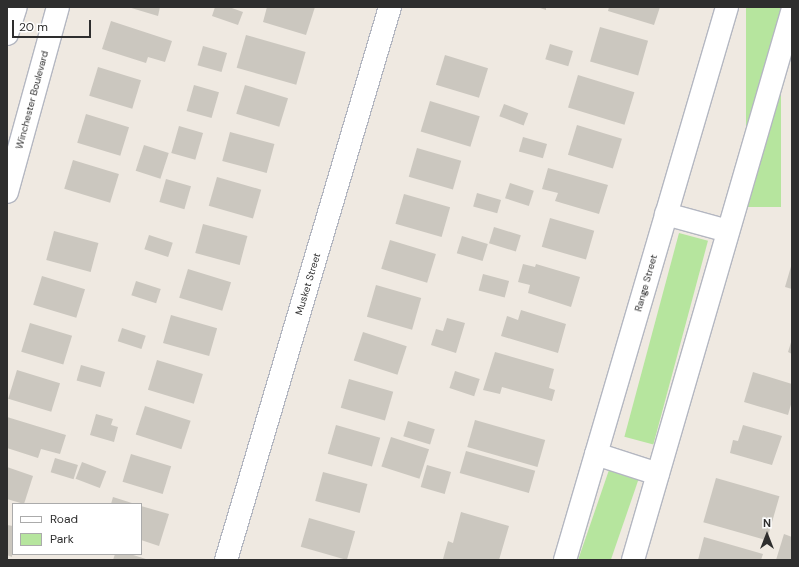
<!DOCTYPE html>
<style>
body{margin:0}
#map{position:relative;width:799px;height:567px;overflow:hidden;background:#efe9e1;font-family:"DM Sans",sans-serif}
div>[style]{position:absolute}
.green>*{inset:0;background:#b6e59e;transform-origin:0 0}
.building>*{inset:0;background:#cbc7bf;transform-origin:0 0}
.roads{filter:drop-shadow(1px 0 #b4b7c1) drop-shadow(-1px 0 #b4b7c1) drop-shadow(0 1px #b4b7c1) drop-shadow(0 -1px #b4b7c1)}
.street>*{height:22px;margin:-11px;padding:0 11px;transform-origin:11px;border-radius:11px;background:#fff}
.secondary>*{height:22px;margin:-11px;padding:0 11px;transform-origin:11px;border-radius:11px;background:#fff}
span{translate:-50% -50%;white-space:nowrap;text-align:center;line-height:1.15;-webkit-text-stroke:3px #fff;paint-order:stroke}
.street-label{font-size:10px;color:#2e2e2e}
.frame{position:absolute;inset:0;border:8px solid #2e2e2e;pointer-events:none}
.legend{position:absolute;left:12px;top:503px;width:130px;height:52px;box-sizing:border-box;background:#fff;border:1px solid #ababab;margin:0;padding:5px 7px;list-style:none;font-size:12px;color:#2e2e2e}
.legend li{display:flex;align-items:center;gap:8px;height:20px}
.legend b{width:20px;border:1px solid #ababab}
.north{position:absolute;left:747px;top:515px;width:40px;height:40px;-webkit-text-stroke:3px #fff;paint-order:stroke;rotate:0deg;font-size:11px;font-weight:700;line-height:16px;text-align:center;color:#2e2e2e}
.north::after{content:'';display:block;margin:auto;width:14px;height:18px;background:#2e2e2e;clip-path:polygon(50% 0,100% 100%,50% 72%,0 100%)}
.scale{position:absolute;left:12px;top:20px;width:79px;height:18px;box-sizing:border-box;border:2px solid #2e2e2e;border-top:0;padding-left:5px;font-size:12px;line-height:14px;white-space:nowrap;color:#2e2e2e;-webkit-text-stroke:3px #fff;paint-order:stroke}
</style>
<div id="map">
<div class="green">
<i style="left:746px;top:7px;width:35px;height:200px"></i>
<i style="left:679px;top:233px;width:30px;height:211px;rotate:15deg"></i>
<i style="left:609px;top:470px;width:31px;height:94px;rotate:19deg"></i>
</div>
<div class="building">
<i style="clip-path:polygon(128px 7px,160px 7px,158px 16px)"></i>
<i style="clip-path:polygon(215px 7px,229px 7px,243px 12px,238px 25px,212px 16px)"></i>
<i style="clip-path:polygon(267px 7px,315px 7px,306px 35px,263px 22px)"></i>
<i style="clip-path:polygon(537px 7px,546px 7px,546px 10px)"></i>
<i style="clip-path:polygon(609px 7px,660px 7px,654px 25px,608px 11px)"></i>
<i style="clip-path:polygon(111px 21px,172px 41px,165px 62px,148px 57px,146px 63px,102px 49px)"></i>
<i style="left:600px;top:27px;width:50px;height:36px;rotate:16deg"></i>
<i style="left:246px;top:35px;width:62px;height:34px;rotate:16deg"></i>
<i style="left:550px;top:44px;width:24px;height:16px;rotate:17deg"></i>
<i style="left:203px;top:46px;width:25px;height:20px;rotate:16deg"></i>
<i style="left:445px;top:55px;width:45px;height:31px;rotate:17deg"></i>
<i style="left:98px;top:67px;width:45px;height:30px;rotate:17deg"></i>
<i style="left:578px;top:75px;width:59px;height:34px;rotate:17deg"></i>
<i style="left:194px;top:85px;width:26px;height:27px;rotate:16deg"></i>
<i style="left:245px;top:85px;width:45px;height:30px;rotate:17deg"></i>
<i style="left:430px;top:101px;width:52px;height:32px;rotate:17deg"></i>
<i style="left:504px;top:104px;width:26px;height:13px;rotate:21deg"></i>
<i style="left:86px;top:114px;width:45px;height:30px;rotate:17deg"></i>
<i style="left:577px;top:125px;width:47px;height:31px;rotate:17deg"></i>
<i style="left:179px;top:126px;width:25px;height:28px;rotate:16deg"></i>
<i style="left:230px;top:132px;width:46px;height:30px;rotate:15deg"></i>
<i style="left:523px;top:137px;width:25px;height:15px;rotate:16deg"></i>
<i style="left:144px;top:145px;width:26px;height:27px;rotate:18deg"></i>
<i style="left:417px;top:148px;width:46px;height:30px;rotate:16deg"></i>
<i style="left:73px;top:160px;width:48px;height:30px;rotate:17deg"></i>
<i style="clip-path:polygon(548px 168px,608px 185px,599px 214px,555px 201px,558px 193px,542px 189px)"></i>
<i style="left:217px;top:177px;width:46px;height:30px;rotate:16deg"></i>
<i style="left:166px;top:179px;width:26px;height:24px;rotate:16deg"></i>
<i style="left:510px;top:183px;width:25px;height:16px;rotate:18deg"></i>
<i style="left:477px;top:193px;width:25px;height:14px;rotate:16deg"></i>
<i style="left:404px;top:194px;width:48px;height:31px;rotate:16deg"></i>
<i style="left:550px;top:218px;width:46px;height:30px;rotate:16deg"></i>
<i style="left:203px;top:224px;width:46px;height:30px;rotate:15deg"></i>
<i style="left:494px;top:227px;width:28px;height:17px;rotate:17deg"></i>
<i style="left:54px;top:231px;width:46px;height:30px;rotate:15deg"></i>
<i style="left:149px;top:235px;width:25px;height:15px;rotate:18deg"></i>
<i style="left:462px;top:236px;width:27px;height:18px;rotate:17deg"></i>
<i style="left:390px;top:240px;width:48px;height:30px;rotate:17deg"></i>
<i style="clip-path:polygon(792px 263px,792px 289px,785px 287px)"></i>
<i style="clip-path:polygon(523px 264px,535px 267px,536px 264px,580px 277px,571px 307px,528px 293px,530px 285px,518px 282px)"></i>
<i style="left:188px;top:269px;width:45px;height:30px;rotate:17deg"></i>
<i style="left:483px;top:274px;width:27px;height:17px;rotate:15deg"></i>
<i style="left:42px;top:276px;width:45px;height:30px;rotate:17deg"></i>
<i style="left:136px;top:281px;width:26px;height:15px;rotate:18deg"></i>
<i style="left:376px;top:285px;width:47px;height:33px;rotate:16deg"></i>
<i style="clip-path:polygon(521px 310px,566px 324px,558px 353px,501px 336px,507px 316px,518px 320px)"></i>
<i style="left:171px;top:315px;width:48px;height:29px;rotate:16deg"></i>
<i style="clip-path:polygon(447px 318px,465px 323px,456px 353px,431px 345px,436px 329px,443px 331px)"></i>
<i style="left:30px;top:323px;width:44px;height:30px;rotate:17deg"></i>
<i style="left:122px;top:328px;width:25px;height:14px;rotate:18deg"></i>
<i style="left:363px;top:332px;width:46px;height:30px;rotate:18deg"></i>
<i style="clip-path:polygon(792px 339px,792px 354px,788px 352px)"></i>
<i style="clip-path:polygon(495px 352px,554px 369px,549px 388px,555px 390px,552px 401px,502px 387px,500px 394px,483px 390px)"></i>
<i style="left:157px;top:360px;width:48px;height:31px;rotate:17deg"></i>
<i style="left:81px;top:365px;width:25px;height:16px;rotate:16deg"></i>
<i style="left:17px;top:370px;width:45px;height:30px;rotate:17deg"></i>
<i style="left:455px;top:371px;width:26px;height:18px;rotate:18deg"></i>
<i style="clip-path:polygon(753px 372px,792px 384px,792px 401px,788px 415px,744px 402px)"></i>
<i style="left:349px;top:379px;width:46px;height:30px;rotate:16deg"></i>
<i style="left:145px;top:406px;width:48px;height:30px;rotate:18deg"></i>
<i style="clip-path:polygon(96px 414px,113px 419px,111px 425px,118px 427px,114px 442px,90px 435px)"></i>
<i style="clip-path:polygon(7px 417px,66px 435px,60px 454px,41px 449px,38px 458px,7px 448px)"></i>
<i style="left:475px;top:420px;width:73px;height:28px;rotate:16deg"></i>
<i style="left:408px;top:421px;width:28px;height:16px;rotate:17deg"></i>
<i style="left:336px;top:425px;width:46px;height:30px;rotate:16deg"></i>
<i style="clip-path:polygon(743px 425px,782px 436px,772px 465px,730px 453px,733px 440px,738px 441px)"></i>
<i style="left:391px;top:437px;width:40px;height:31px;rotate:18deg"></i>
<i style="left:466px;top:451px;width:72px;height:23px;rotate:16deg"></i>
<i style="left:131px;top:454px;width:42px;height:29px;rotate:17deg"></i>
<i style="left:55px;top:458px;width:24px;height:15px;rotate:17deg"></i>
<i style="left:82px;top:462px;width:26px;height:18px;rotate:21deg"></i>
<i style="left:427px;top:465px;width:25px;height:23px;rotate:16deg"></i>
<i style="clip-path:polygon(7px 467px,33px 476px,24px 504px,7px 499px)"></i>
<i style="left:323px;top:472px;width:46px;height:30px;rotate:15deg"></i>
<i style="left:716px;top:478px;width:66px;height:46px;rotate:16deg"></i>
<i style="clip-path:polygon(113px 497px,135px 504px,111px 504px)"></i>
<i style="clip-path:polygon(141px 506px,169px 514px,159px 546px,141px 540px)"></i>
<i style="clip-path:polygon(461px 512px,509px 526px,499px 560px,443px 559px,448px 541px,453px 543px)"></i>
<i style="left:309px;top:518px;width:48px;height:30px;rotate:16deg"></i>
<i style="clip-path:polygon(7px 525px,13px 526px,12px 557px,7px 555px)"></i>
<i style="clip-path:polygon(784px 534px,792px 537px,792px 560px,776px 560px)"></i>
<i style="clip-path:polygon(704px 537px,763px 554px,761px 560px,698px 560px)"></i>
<i style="clip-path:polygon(115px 554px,130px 554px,149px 560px,113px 560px)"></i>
</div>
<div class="roads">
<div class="street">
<i style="left:7px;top:192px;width:192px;rotate:-74.6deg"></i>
<i style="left:666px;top:214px;width:64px;rotate:15.3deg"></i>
<i style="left:596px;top:454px;width:65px;rotate:17.9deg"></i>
<i style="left:226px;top:560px;width:577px;rotate:-73.48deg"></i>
<i style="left:565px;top:560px;width:576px;rotate:-73.67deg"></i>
<i style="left:633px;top:560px;width:571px;rotate:-73.82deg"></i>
</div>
<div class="secondary">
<i style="left:7px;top:34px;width:28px;rotate:-72deg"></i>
</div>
</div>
<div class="street-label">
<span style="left:32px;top:100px;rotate:-75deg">Winchester Boulevard</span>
<span style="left:646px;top:283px;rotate:-74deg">Range Street</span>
<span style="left:308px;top:284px;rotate:-73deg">Musket Street</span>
</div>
<div class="frame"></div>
<ul class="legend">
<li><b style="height:5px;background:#fff"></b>Road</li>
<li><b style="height:11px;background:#b6e59e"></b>Park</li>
</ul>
<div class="north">N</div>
<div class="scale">20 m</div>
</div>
